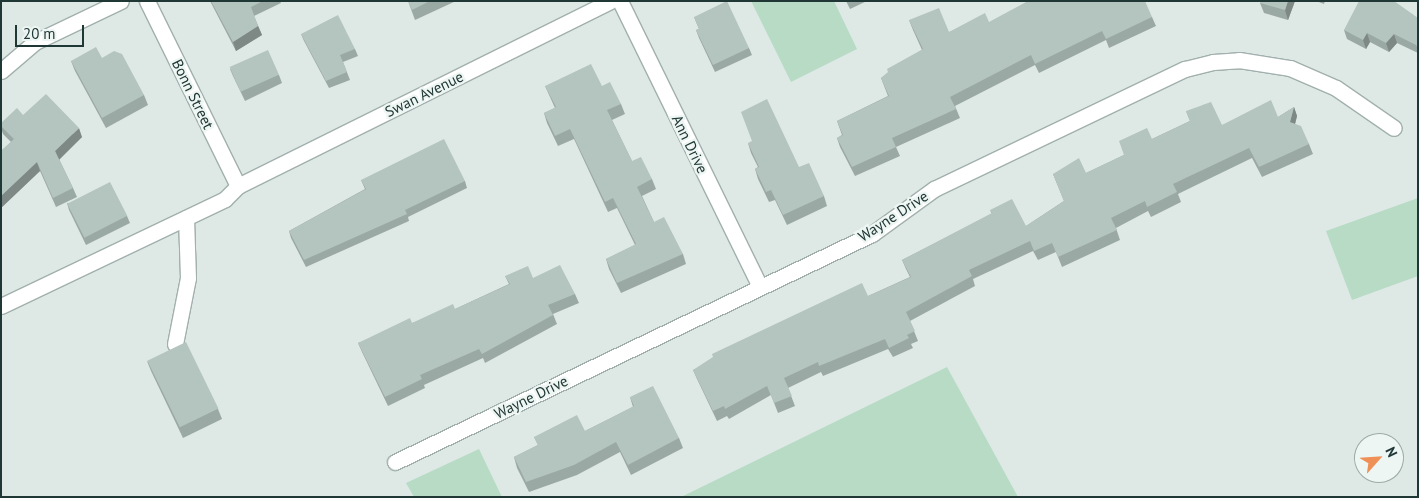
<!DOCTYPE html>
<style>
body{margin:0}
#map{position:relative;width:1419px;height:498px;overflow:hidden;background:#dee9e6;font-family:"PT Sans",sans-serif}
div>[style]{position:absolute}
.green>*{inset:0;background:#b7dbc5}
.roads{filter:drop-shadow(1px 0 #a1b0ad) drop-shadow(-1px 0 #a1b0ad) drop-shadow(0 1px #a1b0ad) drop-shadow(0 -1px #a1b0ad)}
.minor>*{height:15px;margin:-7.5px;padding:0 7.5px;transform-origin:7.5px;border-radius:7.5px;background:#fff}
.wall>*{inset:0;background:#9ba9a4}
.shaded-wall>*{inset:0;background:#7e8986}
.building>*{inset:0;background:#b4c4bf;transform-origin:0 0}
span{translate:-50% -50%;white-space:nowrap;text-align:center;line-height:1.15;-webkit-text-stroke:4.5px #eef6f3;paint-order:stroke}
.street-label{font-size:15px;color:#203835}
.frame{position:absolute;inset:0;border:2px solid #203835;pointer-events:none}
.north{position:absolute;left:1354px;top:433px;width:50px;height:50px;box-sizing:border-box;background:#eef6f3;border:1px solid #9caaa7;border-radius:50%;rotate:64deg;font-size:14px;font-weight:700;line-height:20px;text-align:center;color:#203835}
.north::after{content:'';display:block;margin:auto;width:18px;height:22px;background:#ef9157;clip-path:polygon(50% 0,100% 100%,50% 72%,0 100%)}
.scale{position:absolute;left:15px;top:25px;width:69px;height:22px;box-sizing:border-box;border:2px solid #203835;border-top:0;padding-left:6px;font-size:15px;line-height:18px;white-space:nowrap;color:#203835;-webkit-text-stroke:4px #eef6f3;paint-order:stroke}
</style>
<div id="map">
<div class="green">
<i style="clip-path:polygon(751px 1px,834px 1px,857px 49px,791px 82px)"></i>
<i style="clip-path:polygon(1418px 198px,1418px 276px,1352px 300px,1326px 231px)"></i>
<i style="clip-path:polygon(947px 367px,1018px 497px,681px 497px)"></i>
<i style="clip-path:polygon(479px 449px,502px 497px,414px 497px,406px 483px)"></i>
</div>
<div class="roads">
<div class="minor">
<i style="left:147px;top:1px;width:206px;rotate:63.8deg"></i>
<i style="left:620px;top:1px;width:318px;rotate:63.9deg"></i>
<i style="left:1px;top:71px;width:45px;rotate:-40.5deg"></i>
<i style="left:35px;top:42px;width:95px;rotate:-25.5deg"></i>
<i style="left:1px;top:306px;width:248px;rotate:-25.5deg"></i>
<i style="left:225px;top:199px;width:18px;rotate:-45deg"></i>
<i style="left:238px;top:186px;width:415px;rotate:-26.4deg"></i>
<i style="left:175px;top:344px;width:67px;rotate:-78.9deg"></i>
<i style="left:188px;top:278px;width:60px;rotate:-91.9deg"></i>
<i style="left:395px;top:462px;width:529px;rotate:-25.55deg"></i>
<i style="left:872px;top:234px;width:77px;rotate:-36deg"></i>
<i style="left:934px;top:189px;width:278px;rotate:-25.6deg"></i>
<i style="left:1185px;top:69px;width:29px;rotate:-14deg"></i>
<i style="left:1213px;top:62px;width:26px;rotate:-4deg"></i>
<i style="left:1239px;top:60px;width:52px;rotate:8.9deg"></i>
<i style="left:1290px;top:68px;width:50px;rotate:23.5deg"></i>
<i style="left:1336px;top:88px;width:70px;rotate:34.6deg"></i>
</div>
</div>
<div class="wall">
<i style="clip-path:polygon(210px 1px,280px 1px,281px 3px,254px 16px,262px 35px,236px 51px)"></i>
<i style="clip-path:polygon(408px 1px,456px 1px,415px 20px)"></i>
<i style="clip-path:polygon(846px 1px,867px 1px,850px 9px)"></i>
<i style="clip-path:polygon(1295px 1px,1288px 20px,1264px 13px,1260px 3px)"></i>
<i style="clip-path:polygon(1316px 1px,1325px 1px,1324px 4px)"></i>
<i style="clip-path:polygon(694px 17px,749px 48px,752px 55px,715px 72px,699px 38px,696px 30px,699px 29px)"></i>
<i style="clip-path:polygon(1152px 17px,1156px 26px,1109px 48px,1106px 40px,1039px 73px,1035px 65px,955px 106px,960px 118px,896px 147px,900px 156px,855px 176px,840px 147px,837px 138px,842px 135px,837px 121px,888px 96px,881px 78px,922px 50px,913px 30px,909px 20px,949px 32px,989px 22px)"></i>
<i style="clip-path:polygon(1418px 18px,1418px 53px,1397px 43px,1389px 52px,1370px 42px,1366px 49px,1347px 39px,1344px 30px)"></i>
<i style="clip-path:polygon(301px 34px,355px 49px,358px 56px,343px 62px,350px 80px,329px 88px,304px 41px)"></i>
<i style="clip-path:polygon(102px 58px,144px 95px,148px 105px,106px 128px,75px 71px,71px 61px)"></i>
<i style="clip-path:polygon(230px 69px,279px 75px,282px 83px,245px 101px,233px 76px)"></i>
<i style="clip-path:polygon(545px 86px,602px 86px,621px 104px,625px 114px,612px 120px,632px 161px,652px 179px,656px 189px,642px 196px,654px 222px,683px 254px,686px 264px,621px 293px,609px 269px,606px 259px,635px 245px,617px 208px,608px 212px,574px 139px,558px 146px,547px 123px,544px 113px,555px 108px)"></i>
<i style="clip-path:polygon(1294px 107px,1297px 116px,1295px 124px,1309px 144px,1313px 154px,1262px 177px,1252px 158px,1178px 194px,1181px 202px,1151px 217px,1148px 211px,1116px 228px,1120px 240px,1062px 267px,1056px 252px,1038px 260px,1033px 251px,973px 279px,975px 286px,910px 321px,918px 341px,911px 344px,913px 348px,893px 357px,888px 349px,823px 376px,821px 372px,788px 388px,795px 406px,778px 413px,771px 395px,729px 419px,727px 416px,717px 421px,697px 379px,693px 370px,868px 296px,910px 277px,906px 269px,902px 260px,992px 214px,990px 210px,1026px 226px,1064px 201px,1053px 174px,1086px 173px,1124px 155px,1152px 139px,1190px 121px,1186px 111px,1222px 125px,1278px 117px)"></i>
<i style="clip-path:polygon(23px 115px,82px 137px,59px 159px,73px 188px,77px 197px,56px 207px,40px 171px,1px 208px,1px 151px,11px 142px,3px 134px,1px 128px,1px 123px)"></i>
<i style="clip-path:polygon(748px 143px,799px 167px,824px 196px,827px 206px,787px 225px,775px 200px,769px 202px,758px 179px,755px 169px,758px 167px,751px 153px)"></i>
<i style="clip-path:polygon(361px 180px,465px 181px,467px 188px,408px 217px,409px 221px,306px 267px,291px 238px,289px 231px,365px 189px)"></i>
<i style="clip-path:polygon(67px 203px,127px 216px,130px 223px,86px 245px,69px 210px)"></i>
<i style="clip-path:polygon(505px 276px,533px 278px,575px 294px,579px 303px,553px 314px,557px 324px,485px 363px,483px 358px,424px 385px,425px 388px,388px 406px,362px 352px,358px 343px,412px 323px,455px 309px,509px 284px)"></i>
<i style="clip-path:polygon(147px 361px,218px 409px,222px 419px,183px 438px,151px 371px)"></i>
<i style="clip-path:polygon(630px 397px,679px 438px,683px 448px,631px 475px,620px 452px,577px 475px,529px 492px,517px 468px,514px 457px,538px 445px,534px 437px,585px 431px,633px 407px)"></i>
</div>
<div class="shaded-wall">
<i style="clip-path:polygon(1288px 1px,1295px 1px,1288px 20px,1285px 10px)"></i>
<i style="clip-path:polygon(258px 26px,262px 35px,236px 51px,233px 42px)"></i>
<i style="clip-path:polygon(1367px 33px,1370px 42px,1366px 49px,1363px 40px)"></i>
<i style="clip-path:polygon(1394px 34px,1397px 43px,1389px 52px,1386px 43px)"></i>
<i style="clip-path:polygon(1294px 107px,1297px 116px,1293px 132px,1290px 122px)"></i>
<i style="clip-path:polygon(79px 128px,82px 137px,59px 160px,55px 151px)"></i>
<i style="clip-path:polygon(37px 162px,40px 171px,1px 208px,1px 196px)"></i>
</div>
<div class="building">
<i style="clip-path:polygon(211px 1px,263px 1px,251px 7px,258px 26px,233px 42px)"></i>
<i style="clip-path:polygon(408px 1px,430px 1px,412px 10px)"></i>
<i style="clip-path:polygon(727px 1px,749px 48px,713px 65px,696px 30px,699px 29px,694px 17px)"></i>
<i style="clip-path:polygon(1028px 1px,1145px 1px,1152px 17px,1106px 39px,1102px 31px,1035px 64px,1031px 55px,950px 97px,956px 109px,892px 138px,896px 147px,852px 167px,837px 138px,843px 135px,837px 121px,889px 96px,881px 78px,888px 72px,887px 69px,923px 49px,909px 20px,939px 8px,949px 32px,985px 13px,989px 22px)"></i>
<i style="clip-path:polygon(1261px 1px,1288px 1px,1285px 10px,1260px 3px)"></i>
<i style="clip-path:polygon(1359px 1px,1394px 1px,1418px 18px,1418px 48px,1416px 45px,1394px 34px,1386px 43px,1367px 33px,1363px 40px,1344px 30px)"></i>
<i style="clip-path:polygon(338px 15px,355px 49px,340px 55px,347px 72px,326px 81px,301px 34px)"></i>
<i style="clip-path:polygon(96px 47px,102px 58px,114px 51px,122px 54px,144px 95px,102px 118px,71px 61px)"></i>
<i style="left:268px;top:50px;width:27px;height:42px;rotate:66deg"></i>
<i style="clip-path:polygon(591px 64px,602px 86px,610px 82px,621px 104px,607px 110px,632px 161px,641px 157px,652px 179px,637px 187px,654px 222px,664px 217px,683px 254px,617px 283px,606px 259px,636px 244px,613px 198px,605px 202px,570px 129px,555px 136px,544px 113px,556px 107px,545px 86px)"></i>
<i style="clip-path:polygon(46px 94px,79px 128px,55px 151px,73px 188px,53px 198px,37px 162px,1px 196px,1px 151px,14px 139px,1px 126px,1px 123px,17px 108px,23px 115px)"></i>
<i style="clip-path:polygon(767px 99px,799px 167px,809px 163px,824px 196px,783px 215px,771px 190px,766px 192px,755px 169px,759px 167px,748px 143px,752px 141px,741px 112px)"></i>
<i style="clip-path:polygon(1271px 100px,1278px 117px,1294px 107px,1290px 122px,1301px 126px,1309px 144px,1259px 167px,1249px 148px,1173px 184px,1177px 192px,1147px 207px,1145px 201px,1111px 218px,1117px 230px,1058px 257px,1052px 243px,1034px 251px,1030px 241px,969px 270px,972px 276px,906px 312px,915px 331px,907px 335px,909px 338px,889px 348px,885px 339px,819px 366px,818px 362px,784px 378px,792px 396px,774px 403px,767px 386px,725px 409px,724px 406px,713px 411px,693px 370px,713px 357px,712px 354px,862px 283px,868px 296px,911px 277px,902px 260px,992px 213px,990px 210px,1012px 199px,1026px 226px,1064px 201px,1053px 174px,1079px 158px,1086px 173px,1124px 155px,1119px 141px,1147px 128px,1152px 139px,1190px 121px,1186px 111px,1211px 102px,1222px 125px)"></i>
<i style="clip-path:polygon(444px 139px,465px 181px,405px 210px,407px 214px,304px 260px,289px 231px,366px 189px,361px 180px)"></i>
<i style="left:110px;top:182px;width:38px;height:48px;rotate:63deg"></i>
<i style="clip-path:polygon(560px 265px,575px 294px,548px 305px,553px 315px,482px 354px,479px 349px,420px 375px,422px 379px,385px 397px,358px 343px,410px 318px,412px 323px,453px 304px,455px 309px,510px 284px,505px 276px,528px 266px,533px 278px)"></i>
<i style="left:186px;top:342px;width:74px;height:43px;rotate:64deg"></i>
<i style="clip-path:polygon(653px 386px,679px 438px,628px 465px,616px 442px,574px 465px,526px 482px,514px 457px,538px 445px,534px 437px,577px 415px,585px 431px,634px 406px,630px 397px)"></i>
</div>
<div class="street-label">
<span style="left:193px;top:94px;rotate:64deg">Bonn Street</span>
<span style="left:424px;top:94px;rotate:-26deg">Swan Avenue</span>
<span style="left:690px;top:144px;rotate:64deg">Ann Drive</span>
<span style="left:893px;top:216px;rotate:-33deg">Wayne Drive</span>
<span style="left:531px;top:397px;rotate:-26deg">Wayne Drive</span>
</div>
<div class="frame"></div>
<div class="north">N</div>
<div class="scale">20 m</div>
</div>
